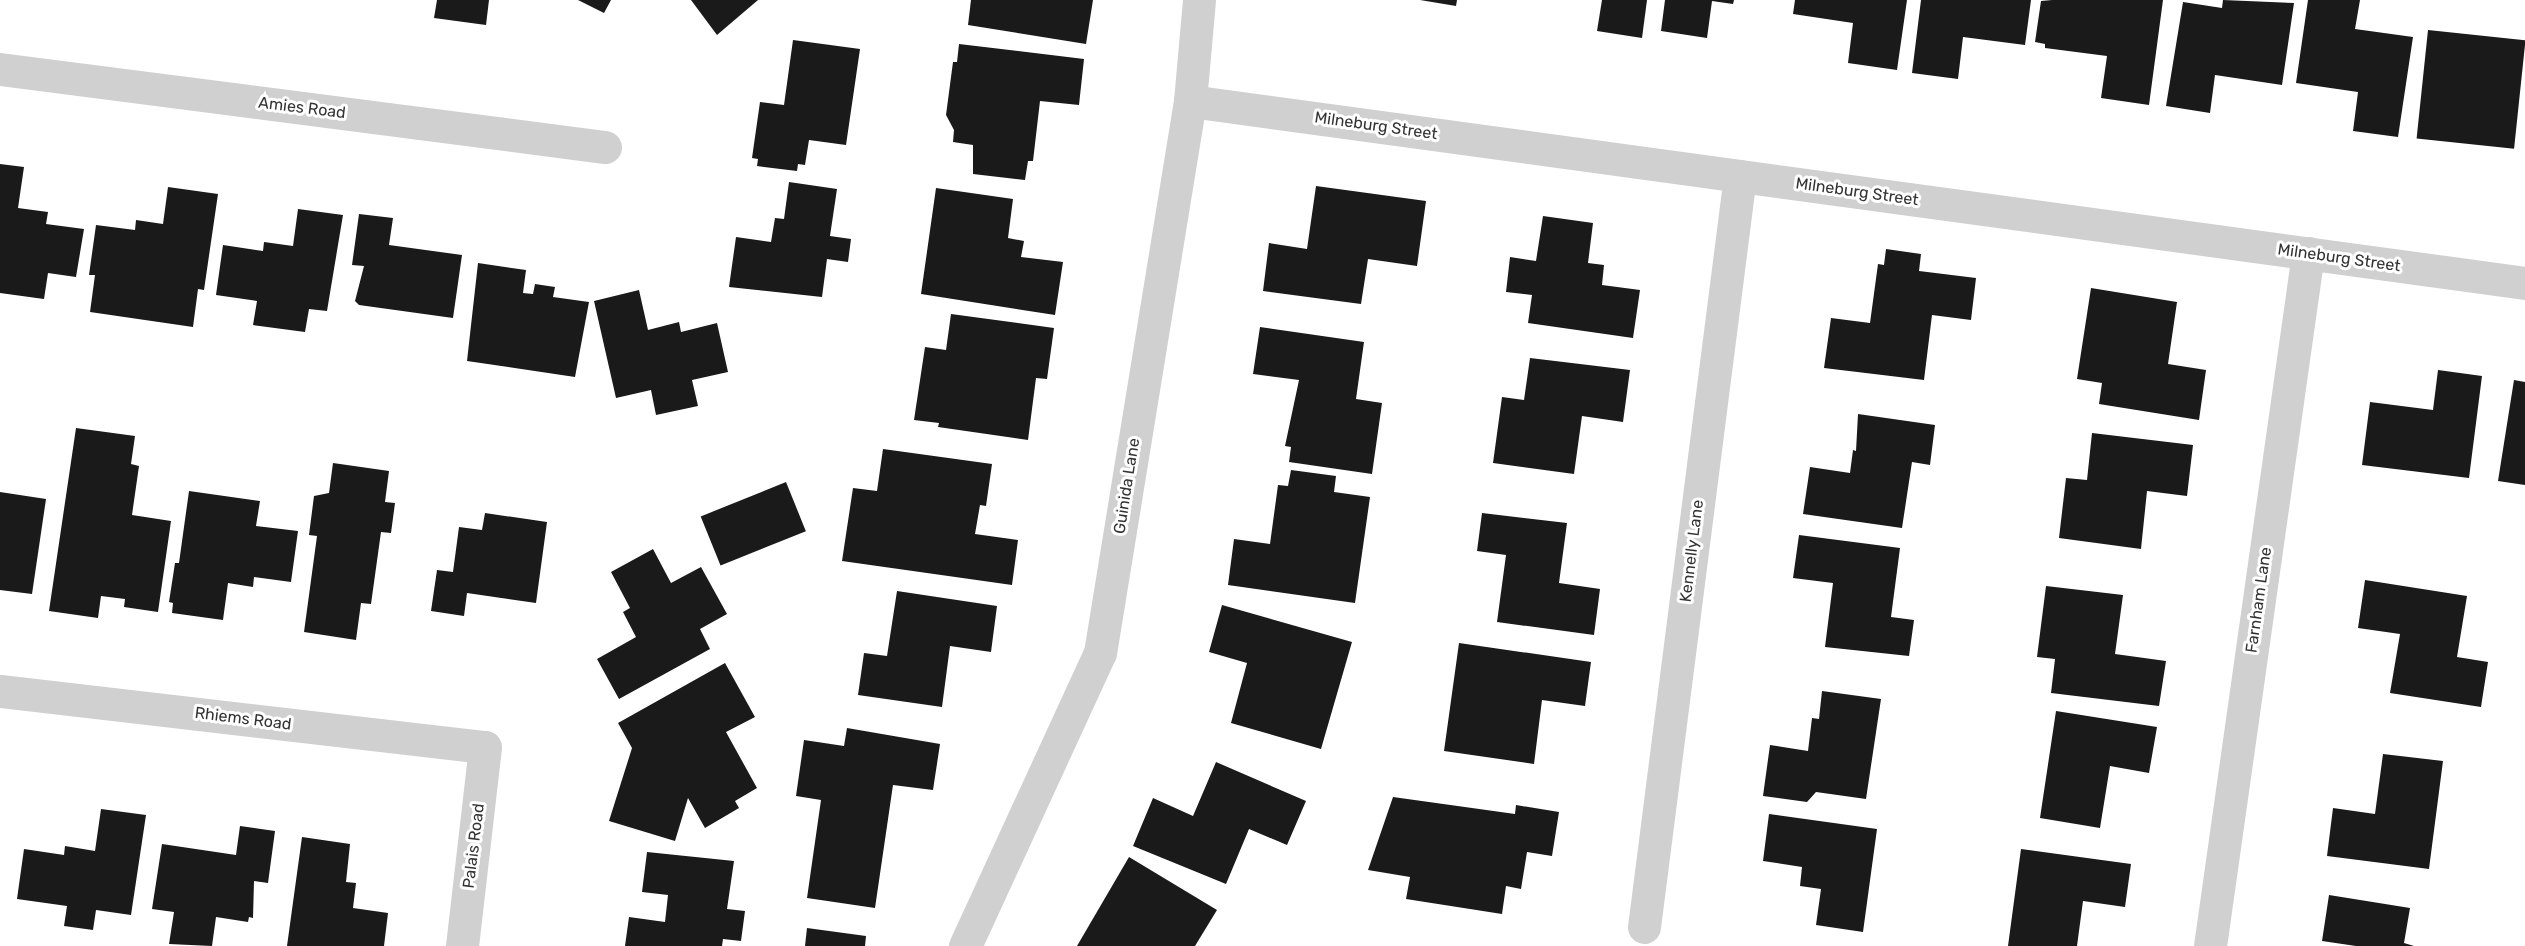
<!DOCTYPE html>
<style>
body{margin:0}
#map{position:relative;width:2525px;height:946px;overflow:hidden;background:#fff;font-family:Rubik,sans-serif}
div>[style]{position:absolute}
.building>*{inset:0;background:#1a1a1a;transform-origin:0 0}
.minor>*{height:33px;margin:-16.5px;padding:0 16.5px;transform-origin:16.5px;border-radius:16.5px;background:#d0d0d0}
span{translate:-50% -50%;white-space:nowrap;text-align:center;line-height:1.15;-webkit-text-stroke:6px #fff;paint-order:stroke}
.street-label{font-size:16px;color:#333}
</style>
<div id="map">
<div class="building">
<i style="clip-path:polygon(437px 0,489px 0,486px 25px,434px 18px)"></i>
<i style="clip-path:polygon(578px 0,611px 0,604px 13px)"></i>
<i style="clip-path:polygon(691px 0,758px 0,717px 35px)"></i>
<i style="clip-path:polygon(971px 0,1093px 0,1086px 44px,968px 25px)"></i>
<i style="clip-path:polygon(1420px 0,1457px 0,1456px 6px)"></i>
<i style="clip-path:polygon(1602px 0,1647px 0,1642px 38px,1597px 31px)"></i>
<i style="clip-path:polygon(1665px 0,1734px 0,1733px 4px,1712px 1px,1707px 38px,1661px 31px)"></i>
<i style="clip-path:polygon(1795px 0,1907px 0,1897px 70px,1848px 63px,1853px 23px,1793px 14px)"></i>
<i style="clip-path:polygon(1921px 0,2031px 0,2025px 45px,1963px 37px,1958px 79px,1912px 73px)"></i>
<i style="clip-path:polygon(2052px 0,2163px 0,2149px 105px,2101px 98px,2107px 56px,2045px 48px,2045px 44px,2035px 42px,2041px 1px)"></i>
<i style="clip-path:polygon(2223px 0,2294px 3px,2282px 85px,2215px 75px,2210px 113px,2166px 106px,2183px 2px,2222px 8px)"></i>
<i style="clip-path:polygon(2308px 0,2360px 0,2355px 29px,2413px 37px,2398px 137px,2353px 131px,2358px 92px,2296px 83px)"></i>
<i style="left:2428px;top:30px;width:98px;height:109px;rotate:6deg"></i>
<i style="clip-path:polygon(793px 40px,860px 49px,846px 145px,809px 140px,805px 165px,798px 164px,797px 171px,757px 166px,758px 159px,752px 158px,760px 102px,784px 105px)"></i>
<i style="clip-path:polygon(959px 44px,1084px 59px,1079px 105px,1040px 101px,1033px 161px,1028px 161px,1025px 180px,973px 174px,973px 145px,953px 142px,954px 130px,946px 115px,953px 62px,957px 62px)"></i>
<i style="clip-path:polygon(0 164px,24px 167px,18px 208px,48px 212px,46px 224px,84px 229px,76px 277px,48px 273px,44px 299px,0 293px)"></i>
<i style="clip-path:polygon(789px 182px,837px 189px,830px 236px,851px 239px,848px 262px,827px 259px,822px 297px,729px 287px,736px 237px,771px 242px,775px 218px,784px 219px)"></i>
<i style="clip-path:polygon(1316px 186px,1426px 201px,1417px 266px,1368px 259px,1361px 304px,1263px 291px,1269px 243px,1307px 249px)"></i>
<i style="clip-path:polygon(168px 187px,218px 194px,204px 290px,198px 289px,193px 327px,90px 312px,95px 275px,89px 275px,96px 225px,135px 230px,136px 220px,163px 224px)"></i>
<i style="clip-path:polygon(936px 188px,1013px 199px,1008px 238px,1024px 241px,1021px 257px,1063px 262px,1055px 315px,921px 294px)"></i>
<i style="clip-path:polygon(298px 209px,343px 215px,327px 311px,309px 309px,305px 332px,253px 325px,257px 301px,216px 295px,223px 245px,263px 251px,264px 242px,293px 246px)"></i>
<i style="clip-path:polygon(359px 214px,393px 218px,389px 245px,462px 255px,453px 318px,359px 305px,355px 301px,364px 266px,352px 265px)"></i>
<i style="clip-path:polygon(1543px 216px,1593px 223px,1588px 263px,1604px 265px,1602px 285px,1640px 290px,1633px 338px,1528px 323px,1532px 295px,1506px 292px,1510px 257px,1536px 261px)"></i>
<i style="clip-path:polygon(1886px 249px,1921px 254px,1919px 271px,1976px 278px,1971px 320px,1932px 315px,1924px 380px,1824px 368px,1831px 318px,1870px 323px,1878px 264px,1884px 265px)"></i>
<i style="clip-path:polygon(478px 263px,526px 270px,523px 293px,533px 294px,535px 284px,555px 287px,553px 297px,589px 302px,575px 377px,467px 361px)"></i>
<i style="clip-path:polygon(2091px 288px,2177px 302px,2168px 364px,2206px 370px,2199px 420px,2099px 404px,2102px 383px,2077px 379px)"></i>
<i style="clip-path:polygon(639px 290px,648px 330px,679px 322px,681px 332px,717px 323px,728px 372px,692px 380px,698px 406px,656px 415px,651px 390px,616px 398px,594px 301px)"></i>
<i style="clip-path:polygon(951px 314px,1054px 328px,1047px 379px,1036px 378px,1028px 440px,938px 427px,939px 423px,914px 420px,925px 347px,946px 350px)"></i>
<i style="clip-path:polygon(1260px 327px,1364px 342px,1356px 399px,1382px 403px,1372px 474px,1289px 462px,1291px 447px,1285px 446px,1299px 380px,1253px 374px)"></i>
<i style="clip-path:polygon(1530px 358px,1630px 370px,1623px 422px,1582px 416px,1574px 474px,1493px 463px,1502px 397px,1524px 400px)"></i>
<i style="clip-path:polygon(2438px 370px,2482px 376px,2469px 478px,2362px 465px,2370px 402px,2433px 410px)"></i>
<i style="clip-path:polygon(2514px 380px,2525px 382px,2525px 485px,2498px 481px)"></i>
<i style="clip-path:polygon(1858px 414px,1935px 425px,1930px 465px,1912px 462px,1902px 528px,1803px 514px,1810px 467px,1850px 473px,1853px 450px,1856px 451px)"></i>
<i style="clip-path:polygon(76px 428px,135px 436px,131px 464px,139px 466px,132px 515px,171px 521px,158px 612px,124px 607px,125px 599px,101px 596px,98px 618px,49px 611px)"></i>
<i style="clip-path:polygon(2092px 433px,2193px 445px,2187px 496px,2147px 491px,2141px 549px,2059px 538px,2066px 478px,2087px 480px)"></i>
<i style="clip-path:polygon(883px 449px,992px 464px,986px 506px,980px 505px,975px 534px,1018px 540px,1012px 585px,842px 561px,853px 488px,877px 491px)"></i>
<i style="clip-path:polygon(333px 463px,389px 471px,385px 502px,395px 503px,391px 533px,381px 532px,371px 604px,361px 603px,356px 640px,304px 632px,317px 536px,309px 535px,314px 496px,329px 493px)"></i>
<i style="clip-path:polygon(1291px 470px,1336px 476px,1334px 492px,1370px 497px,1355px 603px,1228px 585px,1234px 539px,1270px 544px,1278px 485px,1288px 486px)"></i>
<i style="left:786px;top:482px;width:53px;height:92px;rotate:68deg"></i>
<i style="clip-path:polygon(189px 491px,260px 501px,256px 526px,298px 531px,291px 582px,254px 577px,253px 587px,228px 583px,223px 620px,172px 613px,173px 603px,169px 602px,175px 563px,179px 563px)"></i>
<i style="clip-path:polygon(0 492px,46px 499px,32px 594px,0 590px)"></i>
<i style="clip-path:polygon(485px 513px,547px 522px,536px 603px,467px 593px,464px 616px,431px 611px,437px 570px,453px 572px,459px 527px,482px 530px)"></i>
<i style="clip-path:polygon(1482px 513px,1567px 523px,1559px 583px,1600px 589px,1594px 635px,1497px 622px,1506px 555px,1477px 551px)"></i>
<i style="clip-path:polygon(1799px 535px,1900px 548px,1891px 617px,1914px 620px,1909px 656px,1825px 647px,1833px 583px,1793px 578px)"></i>
<i style="clip-path:polygon(653px 549px,671px 583px,701px 567px,727px 614px,700px 629px,710px 649px,619px 699px,597px 659px,636px 637px,623px 612px,630px 608px,611px 572px)"></i>
<i style="clip-path:polygon(2365px 580px,2467px 596px,2457px 657px,2488px 662px,2481px 707px,2390px 693px,2400px 634px,2358px 628px)"></i>
<i style="clip-path:polygon(2046px 586px,2123px 595px,2115px 654px,2166px 661px,2159px 706px,2051px 693px,2055px 659px,2037px 657px)"></i>
<i style="clip-path:polygon(897px 591px,997px 606px,991px 652px,950px 646px,942px 707px,858px 695px,864px 653px,887px 656px)"></i>
<i style="clip-path:polygon(1222px 605px,1352px 642px,1321px 749px,1231px 723px,1247px 663px,1209px 652px)"></i>
<i style="clip-path:polygon(1459px 643px,1591px 662px,1585px 706px,1542px 700px,1534px 764px,1444px 751px)"></i>
<i style="clip-path:polygon(725px 663px,755px 717px,726px 732px,757px 788px,735px 801px,739px 808px,705px 828px,688px 798px,675px 841px,609px 821px,632px 748px,618px 723px)"></i>
<i style="clip-path:polygon(1822px 691px,1881px 699px,1866px 799px,1816px 792px,1807px 802px,1763px 796px,1770px 745px,1808px 751px,1812px 718px,1819px 719px)"></i>
<i style="clip-path:polygon(2056px 711px,2157px 727px,2149px 773px,2110px 766px,2100px 828px,2040px 818px)"></i>
<i style="clip-path:polygon(847px 728px,940px 744px,933px 790px,893px 785px,875px 908px,807px 898px,821px 800px,796px 796px,804px 740px,844px 746px)"></i>
<i style="clip-path:polygon(2383px 754px,2443px 761px,2429px 869px,2327px 856px,2333px 808px,2375px 814px)"></i>
<i style="clip-path:polygon(1216px 762px,1306px 801px,1287px 845px,1249px 829px,1226px 884px,1133px 846px,1153px 798px,1193px 816px)"></i>
<i style="clip-path:polygon(1393px 797px,1515px 814px,1516px 805px,1559px 812px,1552px 856px,1527px 852px,1521px 889px,1506px 886px,1502px 914px,1406px 899px,1410px 877px,1368px 870px)"></i>
<i style="clip-path:polygon(101px 809px,146px 815px,131px 915px,96px 910px,93px 930px,64px 926px,67px 906px,17px 899px,24px 849px,64px 855px,65px 846px,95px 851px)"></i>
<i style="clip-path:polygon(1769px 814px,1877px 829px,1863px 932px,1816px 925px,1821px 889px,1800px 886px,1802px 867px,1763px 861px)"></i>
<i style="clip-path:polygon(240px 826px,275px 831px,268px 883px,254px 881px,253px 918px,249px 917px,248px 922px,216px 917px,212px 946px,169px 944px,174px 912px,152px 909px,162px 844px,236px 855px)"></i>
<i style="clip-path:polygon(302px 837px,350px 844px,346px 882px,356px 883px,353px 908px,388px 913px,384px 946px,287px 946px)"></i>
<i style="clip-path:polygon(2021px 849px,2131px 864px,2125px 907px,2083px 901px,2077px 946px,2008px 946px)"></i>
<i style="clip-path:polygon(647px 852px,734px 861px,727px 909px,745px 911px,741px 941px,723px 939px,722px 946px,625px 946px,629px 917px,665px 922px,668px 895px,642px 892px)"></i>
<i style="clip-path:polygon(1129px 857px,1217px 910px,1195px 946px,1077px 946px)"></i>
<i style="clip-path:polygon(2329px 895px,2410px 908px,2404px 943px,2414px 946px,2356px 946px,2322px 941px)"></i>
<i style="clip-path:polygon(807px 928px,866px 936px,865px 946px,805px 946px)"></i>
</div>
<div class="minor">
<i style="left:0;top:69px;width:610px;rotate:7.35deg"></i>
<i style="left:1190px;top:101px;width:1347px;rotate:7.76deg"></i>
<i style="left:0;top:691px;width:488px;rotate:6.6deg"></i>
<i style="left:485px;top:747px;width:200px;rotate:96.6deg"></i>
<i style="left:1644px;top:927px;width:757px;rotate:-82.72deg"></i>
<i style="left:965px;top:946px;width:323px;rotate:-65.3deg"></i>
<i style="left:1100px;top:653px;width:559px;rotate:-80.74deg"></i>
<i style="left:1190px;top:101px;width:101px;rotate:-84.9deg"></i>
<i style="left:2210px;top:946px;width:700px;rotate:-81.95deg"></i>
</div>
<div class="street-label">
<span style="left:302px;top:108px;rotate:7deg">Amies Road</span>
<span style="left:1376px;top:126px;rotate:8deg">Milneburg Street</span>
<span style="left:1857px;top:192px;rotate:8deg">Milneburg Street</span>
<span style="left:2339px;top:258px;rotate:8deg">Milneburg Street</span>
<span style="left:1127px;top:486px;rotate:-81deg">Guinida Lane</span>
<span style="left:1692px;top:551px;rotate:-83deg">Kennelly Lane</span>
<span style="left:2259px;top:600px;rotate:-82deg">Farnham Lane</span>
<span style="left:243px;top:719px;rotate:7deg">Rhiems Road</span>
<span style="left:474px;top:846px;rotate:-83deg">Palais Road</span>
</div>
</div>
